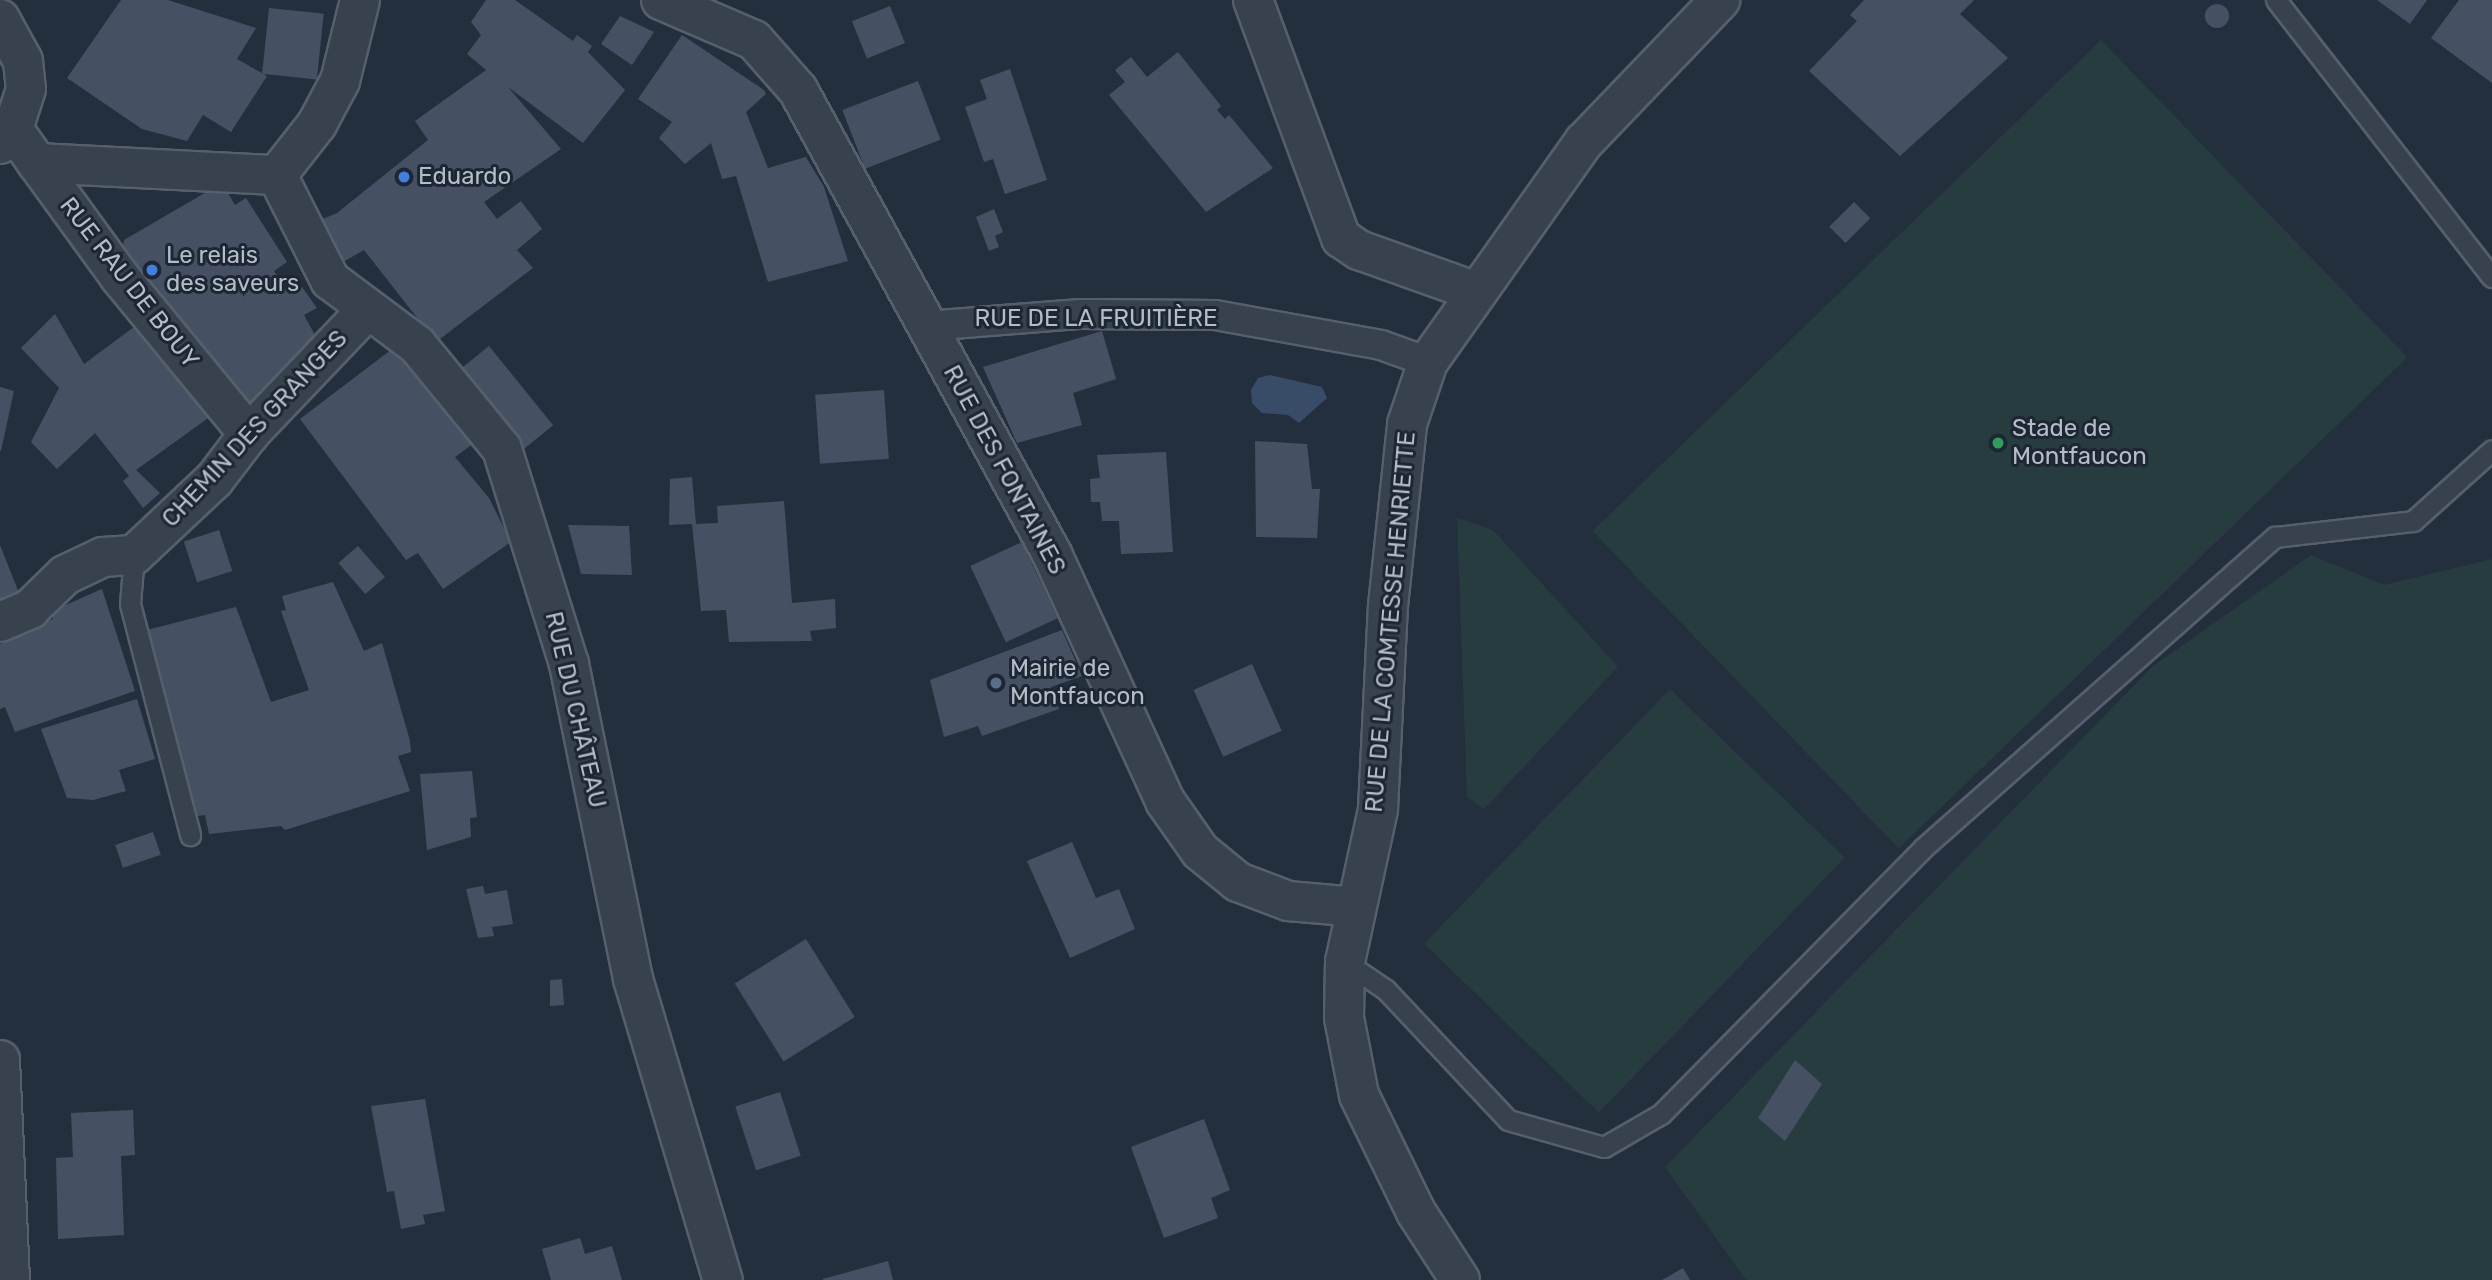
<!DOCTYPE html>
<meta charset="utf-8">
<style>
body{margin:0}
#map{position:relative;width:2492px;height:1280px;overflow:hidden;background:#242f3e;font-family:Rubik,sans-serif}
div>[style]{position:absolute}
.green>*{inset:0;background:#263c3f;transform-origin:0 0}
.water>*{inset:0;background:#394c67}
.building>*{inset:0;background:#455162;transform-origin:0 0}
.round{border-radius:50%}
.roads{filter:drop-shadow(2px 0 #565f6c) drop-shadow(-2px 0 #565f6c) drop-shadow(0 2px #565f6c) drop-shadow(0 -2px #565f6c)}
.service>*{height:19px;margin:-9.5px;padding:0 9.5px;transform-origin:9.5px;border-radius:9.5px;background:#38414e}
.pedestrian>*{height:28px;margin:-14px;padding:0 14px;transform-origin:14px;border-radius:14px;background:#38414e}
.minor>*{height:38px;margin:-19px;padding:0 19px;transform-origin:19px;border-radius:19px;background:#38414e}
.tertiary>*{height:38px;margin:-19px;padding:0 19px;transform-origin:19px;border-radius:19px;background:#38414e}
.dots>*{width:19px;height:19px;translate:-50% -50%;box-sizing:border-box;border:4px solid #1d2633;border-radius:50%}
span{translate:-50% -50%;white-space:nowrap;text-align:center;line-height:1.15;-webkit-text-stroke:6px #1d2633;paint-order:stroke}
.poi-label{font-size:24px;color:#b4bcc9}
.left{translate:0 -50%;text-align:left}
.street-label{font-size:24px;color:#b4bcc9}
</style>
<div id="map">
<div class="green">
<i style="left:2101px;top:40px;width:441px;height:707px;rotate:46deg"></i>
<i style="clip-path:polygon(1457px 518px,1493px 530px,1618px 667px,1484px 809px,1467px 797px)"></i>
<i style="clip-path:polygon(2311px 555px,2384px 585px,2492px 559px,2492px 1280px,1746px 1280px,1665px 1167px,2153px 666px)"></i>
<i style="left:1670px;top:689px;width:243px;height:354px;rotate:44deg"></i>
</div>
<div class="water">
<i style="clip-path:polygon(1270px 375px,1322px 387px,1327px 398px,1299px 423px,1288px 415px,1262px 413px,1252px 403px,1251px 390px,1258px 378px)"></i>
</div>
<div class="building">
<i style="clip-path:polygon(121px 0,168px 0,256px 28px,237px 59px,267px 76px,231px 132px,203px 115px,187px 141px,142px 129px,67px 78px)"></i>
<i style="clip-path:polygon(486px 0,515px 0,573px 41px,577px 35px,592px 46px,588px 52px,625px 90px,583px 143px,508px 87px,561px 149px,484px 202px,497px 219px,521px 201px,542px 229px,517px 250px,533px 268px,436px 342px,364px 250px,336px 266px,318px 221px,337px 213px,428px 140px,415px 121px,486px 70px,467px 54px,481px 35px,471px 22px)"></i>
<i style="clip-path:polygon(1864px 0,1974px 0,1960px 14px,2008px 58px,1900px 156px,1809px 71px,1857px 21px,1850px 15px)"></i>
<i style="clip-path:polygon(2377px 0,2427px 0,2410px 24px)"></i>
<i style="clip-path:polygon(2459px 0,2492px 0,2492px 83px,2431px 38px)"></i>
<i class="round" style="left:2205px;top:4px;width:24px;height:24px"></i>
<i style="left:890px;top:6px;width:40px;height:41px;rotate:68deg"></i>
<i style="left:269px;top:8px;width:55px;height:66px;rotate:6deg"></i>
<i style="clip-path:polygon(620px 16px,654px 32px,632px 65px,601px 44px)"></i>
<i style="clip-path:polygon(682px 35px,764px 90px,766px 94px,746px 112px,768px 168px,806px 157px,824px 187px,848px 261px,768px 282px,736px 176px,722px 179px,711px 143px,685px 164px,659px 138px,672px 122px,638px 99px)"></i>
<i style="clip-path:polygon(1178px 52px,1221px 106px,1217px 110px,1225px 119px,1229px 115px,1273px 168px,1206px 212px,1109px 95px,1125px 82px,1115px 70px,1131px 57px,1147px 77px)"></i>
<i style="clip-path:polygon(1010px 69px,1047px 180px,1005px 194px,993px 159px,984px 162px,965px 107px,987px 99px,980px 80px)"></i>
<i style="left:918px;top:81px;width:63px;height:81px;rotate:69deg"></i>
<i style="clip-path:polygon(222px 183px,235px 205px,246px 198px,287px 262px,274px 271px,289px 294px,302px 287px,317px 308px,304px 315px,315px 335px,245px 409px,123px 247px,124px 240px)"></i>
<i style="left:1854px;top:202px;width:23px;height:35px;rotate:45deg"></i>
<i style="clip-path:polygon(994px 209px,1003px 232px,995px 236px,999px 247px,989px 251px,976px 217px)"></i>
<i style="clip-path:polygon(55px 314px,84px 364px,138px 324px,211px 416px,136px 470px,160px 493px,143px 508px,123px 481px,129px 476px,95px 433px,57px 469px,31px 442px,59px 388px,21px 348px)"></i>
<i style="clip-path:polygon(1102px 331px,1116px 379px,1073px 393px,1082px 425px,1017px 443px,983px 367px)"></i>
<i style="clip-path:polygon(396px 346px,477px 441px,455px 457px,489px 498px,511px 542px,443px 589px,418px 553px,406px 560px,300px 419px)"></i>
<i style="left:489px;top:346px;width:102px;height:39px;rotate:51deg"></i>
<i style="clip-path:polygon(0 387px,14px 391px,1px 451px,0 451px)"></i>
<i style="left:884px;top:390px;width:69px;height:69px;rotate:86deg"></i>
<i style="clip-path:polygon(1255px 441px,1307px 444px,1312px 489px,1320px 489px,1317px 538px,1256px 537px)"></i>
<i style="clip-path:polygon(1166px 452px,1173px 552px,1121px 554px,1119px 521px,1102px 521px,1100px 502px,1091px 502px,1090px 479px,1100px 478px,1097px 455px)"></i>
<i style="clip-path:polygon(692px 477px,696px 524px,718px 523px,717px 506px,784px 501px,792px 603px,835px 599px,836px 628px,810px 631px,812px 641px,729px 642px,726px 610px,701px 611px,692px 524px,669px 525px,670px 479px)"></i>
<i style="clip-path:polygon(568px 525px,629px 526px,632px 575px,581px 574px)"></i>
<i style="left:219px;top:530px;width:43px;height:37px;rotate:72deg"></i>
<i style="left:1022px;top:542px;width:84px;height:57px;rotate:65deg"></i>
<i style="clip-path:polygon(0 545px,19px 593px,0 602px)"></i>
<i style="left:358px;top:546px;width:41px;height:26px;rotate:49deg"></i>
<i style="clip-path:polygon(333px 582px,364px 651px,382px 643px,410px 741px,411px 752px,398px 756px,410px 791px,285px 830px,281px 826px,209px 834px,205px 815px,197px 816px,176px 749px,147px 630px,236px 607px,271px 702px,309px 690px,281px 611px,286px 610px,282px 596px)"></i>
<i style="clip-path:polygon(102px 589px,135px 691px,15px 732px,5px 707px,0 709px,0 644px,53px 619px,52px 611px)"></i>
<i style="clip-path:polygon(1062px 630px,1082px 676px,1051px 687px,1059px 709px,982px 736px,978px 726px,944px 737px,930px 680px)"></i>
<i style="left:1252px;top:664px;width:73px;height:64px;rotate:66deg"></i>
<i style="clip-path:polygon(137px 699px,155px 759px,119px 770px,126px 791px,93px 800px,67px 798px,41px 729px)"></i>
<i style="clip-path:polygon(472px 771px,477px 817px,470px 818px,471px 837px,427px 850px,420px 774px)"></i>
<i style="left:153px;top:832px;width:24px;height:40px;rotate:71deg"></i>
<i style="clip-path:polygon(1072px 842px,1096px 898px,1119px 889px,1135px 929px,1070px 958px,1027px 861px)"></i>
<i style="clip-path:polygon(483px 886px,485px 894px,507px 890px,513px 924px,492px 927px,494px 936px,478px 938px,466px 889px)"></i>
<i style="left:806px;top:939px;width:92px;height:84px;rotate:58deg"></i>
<i style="clip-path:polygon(562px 979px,564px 1005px,550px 1006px,550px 980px)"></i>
<i style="clip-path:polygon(1795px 1060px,1822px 1084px,1785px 1141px,1758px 1118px)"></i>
<i style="left:780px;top:1092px;width:67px;height:47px;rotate:72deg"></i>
<i style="clip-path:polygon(425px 1099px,445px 1211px,423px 1215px,425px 1224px,401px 1229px,394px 1191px,387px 1192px,371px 1106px)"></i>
<i style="clip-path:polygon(133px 1110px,135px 1155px,121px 1156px,124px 1235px,58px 1239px,56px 1158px,73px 1157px,71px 1113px)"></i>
<i style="clip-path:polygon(1204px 1119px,1230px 1190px,1211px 1198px,1218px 1218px,1164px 1238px,1131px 1147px)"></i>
<i style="clip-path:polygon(580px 1238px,585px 1254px,612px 1246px,622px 1280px,551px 1280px,542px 1249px)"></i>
<i style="clip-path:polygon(888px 1261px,893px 1280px,823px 1280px,823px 1279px)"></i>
<i style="clip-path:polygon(1683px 1268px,1690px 1280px,1662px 1280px)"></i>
</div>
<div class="roads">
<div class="service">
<i style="left:2276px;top:0;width:351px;rotate:52.1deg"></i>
<i style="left:134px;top:555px;width:49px;rotate:94.7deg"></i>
<i style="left:130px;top:604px;width:239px;rotate:75.4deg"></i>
<i style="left:1345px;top:962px;width:50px;rotate:34.3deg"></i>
<i style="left:1386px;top:990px;width:178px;rotate:46.8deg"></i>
<i style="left:1508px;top:1120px;width:100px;rotate:15.7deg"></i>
<i style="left:1604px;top:1147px;width:66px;rotate:-30.1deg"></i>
<i style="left:1661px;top:1114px;width:373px;rotate:-45.4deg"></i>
<i style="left:1923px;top:848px;width:470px;rotate:-41.5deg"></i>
<i style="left:2275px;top:537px;width:139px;rotate:-6.6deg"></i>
<i style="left:2413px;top:521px;width:106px;rotate:-41.9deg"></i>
</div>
<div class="pedestrian">
<i style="left:927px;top:326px;width:154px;rotate:-4.5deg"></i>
<i style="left:1081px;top:314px;width:134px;rotate:0.4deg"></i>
<i style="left:1215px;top:315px;width:169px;rotate:10.2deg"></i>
<i style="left:1381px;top:345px;width:50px;rotate:19.9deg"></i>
</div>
<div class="minor">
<i style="left:661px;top:0;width:101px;rotate:23.3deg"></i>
<i style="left:754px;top:40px;width:67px;rotate:48.7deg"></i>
<i style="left:798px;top:90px;width:529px;rotate:61.3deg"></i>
<i style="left:1052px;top:554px;width:272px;rotate:65.4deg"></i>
<i style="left:1165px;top:801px;width:61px;rotate:55deg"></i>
<i style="left:1200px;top:851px;width:49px;rotate:39.2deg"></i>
<i style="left:1238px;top:882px;width:53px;rotate:20.8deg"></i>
<i style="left:1288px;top:901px;width:68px;rotate:5deg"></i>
<i style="left:1253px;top:0;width:254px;rotate:69.7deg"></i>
<i style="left:1341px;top:238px;width:22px;rotate:34deg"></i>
<i style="left:1359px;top:250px;width:124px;rotate:19.7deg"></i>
<i style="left:37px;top:163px;width:140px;rotate:54deg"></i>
<i style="left:119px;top:276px;width:205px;rotate:50.6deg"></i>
<i style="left:277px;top:175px;width:65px;rotate:-51.9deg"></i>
<i style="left:317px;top:124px;width:49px;rotate:-61.9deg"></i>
<i style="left:340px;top:81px;width:83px;rotate:-76.1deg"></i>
<i style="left:0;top:622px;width:33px;rotate:-23deg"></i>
<i style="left:30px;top:609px;width:49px;rotate:-44.2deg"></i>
<i style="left:65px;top:575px;width:42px;rotate:-25.3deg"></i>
<i style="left:103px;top:557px;width:31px;rotate:-4deg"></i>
<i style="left:134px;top:555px;width:110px;rotate:-43.2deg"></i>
<i style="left:214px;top:480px;width:58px;rotate:-52.7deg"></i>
<i style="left:249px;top:434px;width:170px;rotate:-46.4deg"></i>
<i style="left:0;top:1060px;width:220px;rotate:87.4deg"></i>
</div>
<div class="tertiary">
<i style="left:0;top:19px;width:48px;rotate:61.3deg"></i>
<i style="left:23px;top:61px;width:28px;rotate:84deg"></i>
<i style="left:26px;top:89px;width:42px;rotate:108deg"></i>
<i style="left:13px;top:129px;width:20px;rotate:131deg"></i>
<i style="left:13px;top:129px;width:42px;rotate:54.8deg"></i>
<i style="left:37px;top:163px;width:240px;rotate:2.9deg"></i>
<i style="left:277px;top:175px;width:118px;rotate:63.2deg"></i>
<i style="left:330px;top:280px;width:109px;rotate:36.8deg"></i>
<i style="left:417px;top:345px;width:134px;rotate:50.7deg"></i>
<i style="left:502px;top:449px;width:225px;rotate:72.7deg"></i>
<i style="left:569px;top:664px;width:321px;rotate:78.5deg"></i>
<i style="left:633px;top:979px;width:314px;rotate:73.4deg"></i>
<i style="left:1460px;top:1280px;width:81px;rotate:-122.9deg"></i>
<i style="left:1416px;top:1212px;width:130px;rotate:-116deg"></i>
<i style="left:1359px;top:1095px;width:78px;rotate:-101deg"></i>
<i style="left:1344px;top:1018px;width:56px;rotate:-89deg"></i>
<i style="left:1345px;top:962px;width:157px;rotate:-77.8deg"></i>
<i style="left:1378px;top:809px;width:203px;rotate:-87.2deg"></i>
<i style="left:1388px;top:606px;width:183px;rotate:-84deg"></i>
<i style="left:1407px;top:424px;width:65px;rotate:-71.3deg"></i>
<i style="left:1428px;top:362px;width:270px;rotate:-54.7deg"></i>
<i style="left:1584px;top:142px;width:197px;rotate:-46.2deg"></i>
</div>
</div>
<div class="dots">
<i style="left:404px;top:177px;background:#3f7fe0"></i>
<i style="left:152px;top:270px;background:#3f7fe0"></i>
<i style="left:1998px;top:443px;background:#2e9e5b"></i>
<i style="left:996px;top:683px;background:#5c6f8a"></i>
</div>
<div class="poi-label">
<span class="left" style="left:418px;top:177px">Eduardo</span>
<span class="left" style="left:166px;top:270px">Le relais<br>des saveurs</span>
<span class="left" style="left:2012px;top:443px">Stade de<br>Montfaucon</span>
<span class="left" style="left:1010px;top:683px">Mairie de<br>Montfaucon</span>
</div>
<div class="street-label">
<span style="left:129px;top:283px;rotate:52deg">RUE RAU DE BOUY</span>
<span style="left:1096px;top:319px">RUE DE LA FRUITIÈRE</span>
<span style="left:255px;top:429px;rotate:-47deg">CHEMIN DES GRANGES</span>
<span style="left:1004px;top:470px;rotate:62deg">RUE DES FONTAINES</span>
<span style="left:1391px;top:622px;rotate:-85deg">RUE DE LA COMTESSE HENRIETTE</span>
<span style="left:575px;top:710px;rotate:77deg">RUE DU CHÂTEAU</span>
</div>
</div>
